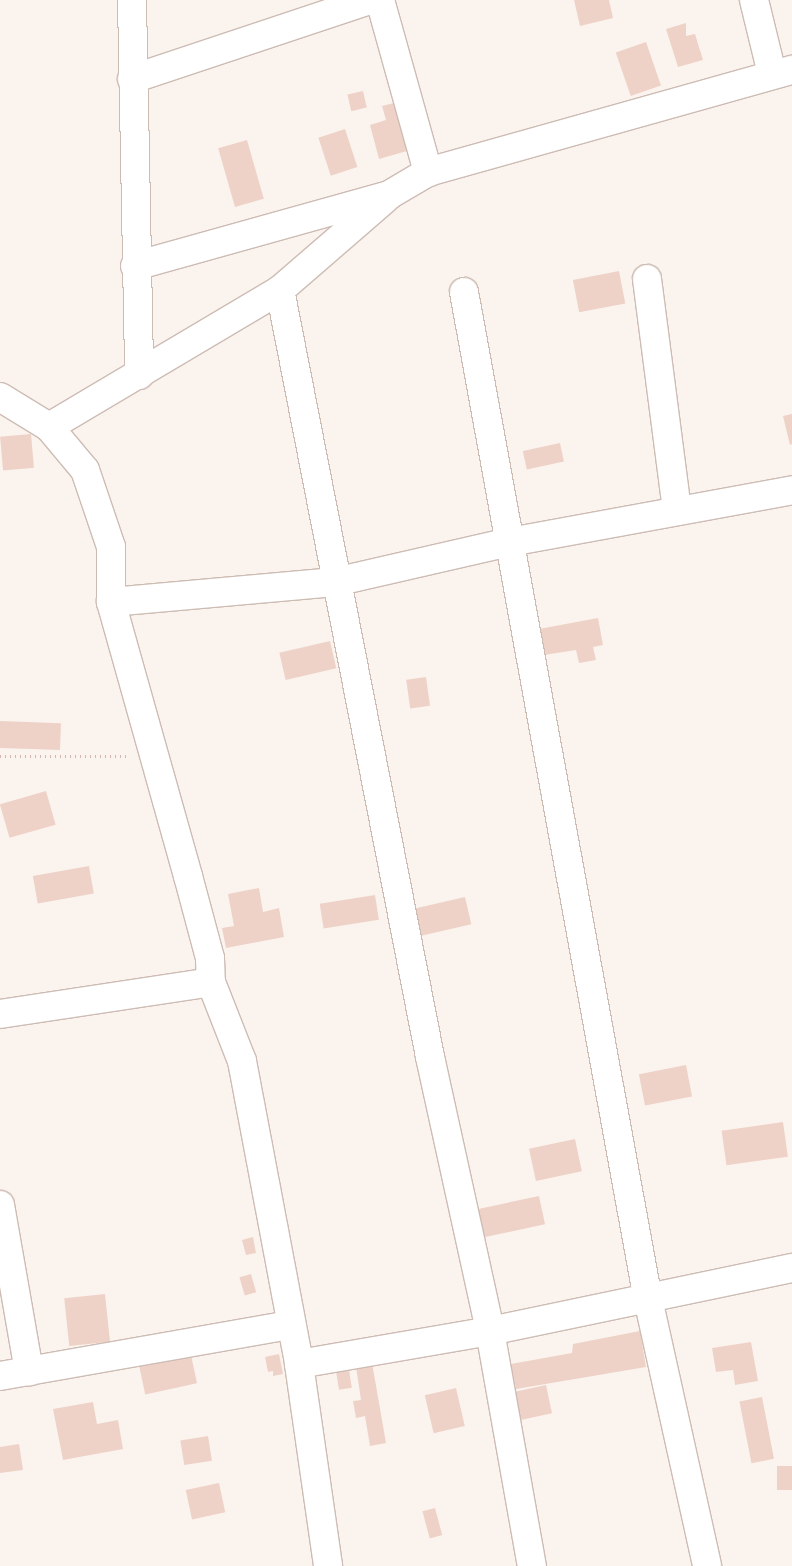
<!DOCTYPE html>
<style>
body{margin:0}
#map{position:relative;width:792px;height:1566px;overflow:hidden;background:#fbf4ee;font-family:"PT Sans",sans-serif}
div>[style]{position:absolute}
.building>*{inset:0;background:#eed2c8;transform-origin:0 0}
.path>*{height:3px;margin-top:-1.5px;transform-origin:0;background:repeating-linear-gradient(90deg,#d3b5ab 0 1px,transparent 0 5px)}
.roads{filter:drop-shadow(1px 0 #cdbcb4) drop-shadow(-1px 0 #cdbcb4) drop-shadow(0 1px #cdbcb4) drop-shadow(0 -1px #cdbcb4)}
.minor>*{height:28px;margin:-14px;padding:0 14px;transform-origin:14px;border-radius:14px;background:#fff}
.tertiary>*{height:28px;margin:-14px;padding:0 14px;transform-origin:14px;border-radius:14px;background:#fff}
span{translate:-50% -50%;white-space:nowrap;text-align:center;line-height:1.15;-webkit-text-stroke:4px #fef9f4;paint-order:stroke}
</style>
<div id="map">
<div class="building">
<i style="clip-path:polygon(574px 0,609px 0,613px 18px,580px 26px)"></i>
<i style="clip-path:polygon(686px 23px,686px 36px,695px 34px,703px 60px,678px 67px,666px 29px)"></i>
<i style="left:646px;top:42px;width:46px;height:32px;rotate:71deg"></i>
<i style="left:363px;top:91px;width:17px;height:16px;rotate:77deg"></i>
<i style="clip-path:polygon(394px 103px,407px 151px,379px 159px,370px 125px,386px 120px,382px 106px)"></i>
<i style="left:345px;top:129px;width:40px;height:28px;rotate:72deg"></i>
<i style="left:247px;top:140px;width:61px;height:30px;rotate:74deg"></i>
<i style="left:619px;top:271px;width:33px;height:47px;rotate:79deg"></i>
<i style="clip-path:polygon(792px 414px,792px 444px,790px 445px,783px 416px)"></i>
<i style="left:31px;top:434px;width:34px;height:31px;rotate:85deg"></i>
<i style="left:560px;top:443px;width:19px;height:38px;rotate:78deg"></i>
<i style="clip-path:polygon(598px 618px,603px 645px,593px 647px,596px 660px,579px 663px,576px 650px,544px 655px,539px 629px)"></i>
<i style="left:330px;top:641px;width:28px;height:52px;rotate:77deg"></i>
<i style="left:426px;top:677px;width:29px;height:20px;rotate:82deg"></i>
<i style="left:0;top:721px;width:61px;height:27px;rotate:2deg"></i>
<i style="left:46px;top:791px;width:35px;height:48px;rotate:74deg"></i>
<i style="left:89px;top:866px;width:28px;height:57px;rotate:80deg"></i>
<i style="clip-path:polygon(259px 888px,263px 912px,279px 908px,284px 937px,226px 948px,222px 928px,234px 926px,228px 894px)"></i>
<i style="left:375px;top:895px;width:25px;height:56px;rotate:81deg"></i>
<i style="left:465px;top:897px;width:28px;height:57px;rotate:77deg"></i>
<i style="left:686px;top:1065px;width:32px;height:48px;rotate:79deg"></i>
<i style="left:783px;top:1122px;width:35px;height:62px;rotate:82deg"></i>
<i style="left:575px;top:1139px;width:33px;height:47px;rotate:78deg"></i>
<i style="left:539px;top:1196px;width:29px;height:74px;rotate:78deg"></i>
<i style="clip-path:polygon(253px 1237px,256px 1253px,246px 1255px,242px 1240px)"></i>
<i style="left:251px;top:1274px;width:19px;height:12px;rotate:74deg"></i>
<i style="left:105px;top:1294px;width:48px;height:41px;rotate:84deg"></i>
<i style="clip-path:polygon(640px 1331px,646px 1367px,516px 1389px,511px 1364px,572px 1353px,573px 1344px)"></i>
<i style="clip-path:polygon(751px 1342px,758px 1381px,735px 1385px,733px 1370px,716px 1372px,712px 1348px)"></i>
<i style="clip-path:polygon(279px 1354px,283px 1374px,273px 1376px,273px 1371px,268px 1372px,265px 1357px)"></i>
<i style="left:191px;top:1355px;width:29px;height:53px;rotate:78deg"></i>
<i style="clip-path:polygon(371px 1357px,386px 1443px,370px 1446px,365px 1416px,356px 1418px,353px 1401px,361px 1400px,355px 1360px)"></i>
<i style="left:349px;top:1370px;width:18px;height:13px;rotate:81deg"></i>
<i style="left:546px;top:1385px;width:29px;height:38px;rotate:78deg"></i>
<i style="left:456px;top:1388px;width:39px;height:32px;rotate:77deg"></i>
<i style="left:762px;top:1397px;width:63px;height:23px;rotate:79deg"></i>
<i style="clip-path:polygon(93px 1402px,97px 1424px,118px 1420px,123px 1449px,63px 1460px,53px 1409px)"></i>
<i style="left:208px;top:1436px;width:25px;height:28px;rotate:81deg"></i>
<i style="clip-path:polygon(19px 1444px,23px 1470px,0 1473px,0 1447px)"></i>
<i style="left:777px;top:1466px;width:15px;height:24px"></i>
<i style="left:219px;top:1483px;width:30px;height:34px;rotate:78deg"></i>
<i style="left:435px;top:1508px;width:28px;height:13px;rotate:75deg"></i>
</div>
<div class="path">
<i style="left:0;top:756px;width:128px"></i>
</div>
<div class="roads">
<div class="minor">
<i style="left:132px;top:0;width:375px;rotate:88.9deg"></i>
<i style="left:380px;top:0;width:179px;rotate:74.4deg"></i>
<i style="left:754px;top:0;width:76px;rotate:76.3deg"></i>
<i style="left:132px;top:79px;width:250px;rotate:-18.4deg"></i>
<i style="left:135px;top:266px;width:264px;rotate:-15.6deg"></i>
<i style="left:389px;top:195px;width:45px;rotate:-30.5deg"></i>
<i style="left:428px;top:172px;width:378px;rotate:-15.7deg"></i>
<i style="left:647px;top:279px;width:232px;rotate:82.6deg"></i>
<i style="left:280px;top:290px;width:782px;rotate:78.93deg"></i>
<i style="left:430px;top:1057px;width:280px;rotate:77.6deg"></i>
<i style="left:490px;top:1331px;width:239px;rotate:79.9deg"></i>
<i style="left:464px;top:292px;width:1024px;rotate:79.65deg"></i>
<i style="left:648px;top:1299px;width:273px;rotate:77.5deg"></i>
<i style="left:49px;top:427px;width:269px;rotate:-30.7deg"></i>
<i style="left:280px;top:290px;width:138px;rotate:-40.9deg"></i>
<i style="left:111px;top:602px;width:225px;rotate:-5.1deg"></i>
<i style="left:335px;top:582px;width:180px;rotate:-12.9deg"></i>
<i style="left:510px;top:542px;width:287px;rotate:-10.4deg"></i>
<i style="left:0;top:1014px;width:213px;rotate:-8.6deg"></i>
<i style="left:0;top:1205px;width:169px;rotate:80.1deg"></i>
<i style="left:299px;top:1364px;width:194px;rotate:-9.8deg"></i>
<i style="left:490px;top:1331px;width:309px;rotate:-11.8deg"></i>
<i style="left:0;top:1376px;width:294px;rotate:-10deg"></i>
</div>
<div class="tertiary">
<i style="left:0;top:397px;width:57px;rotate:31.5deg"></i>
<i style="left:49px;top:427px;width:56px;rotate:50.1deg"></i>
<i style="left:85px;top:470px;width:81px;rotate:71.3deg"></i>
<i style="left:111px;top:547px;width:55px;rotate:90deg"></i>
<i style="left:111px;top:602px;width:285px;rotate:74.3deg"></i>
<i style="left:188px;top:876px;width:85px;rotate:75deg"></i>
<i style="left:210px;top:958px;width:24px;rotate:88deg"></i>
<i style="left:211px;top:982px;width:85px;rotate:68.6deg"></i>
<i style="left:242px;top:1061px;width:308px;rotate:79.3deg"></i>
<i style="left:299px;top:1364px;width:204px;rotate:81.8deg"></i>
</div>
</div>
</div>
